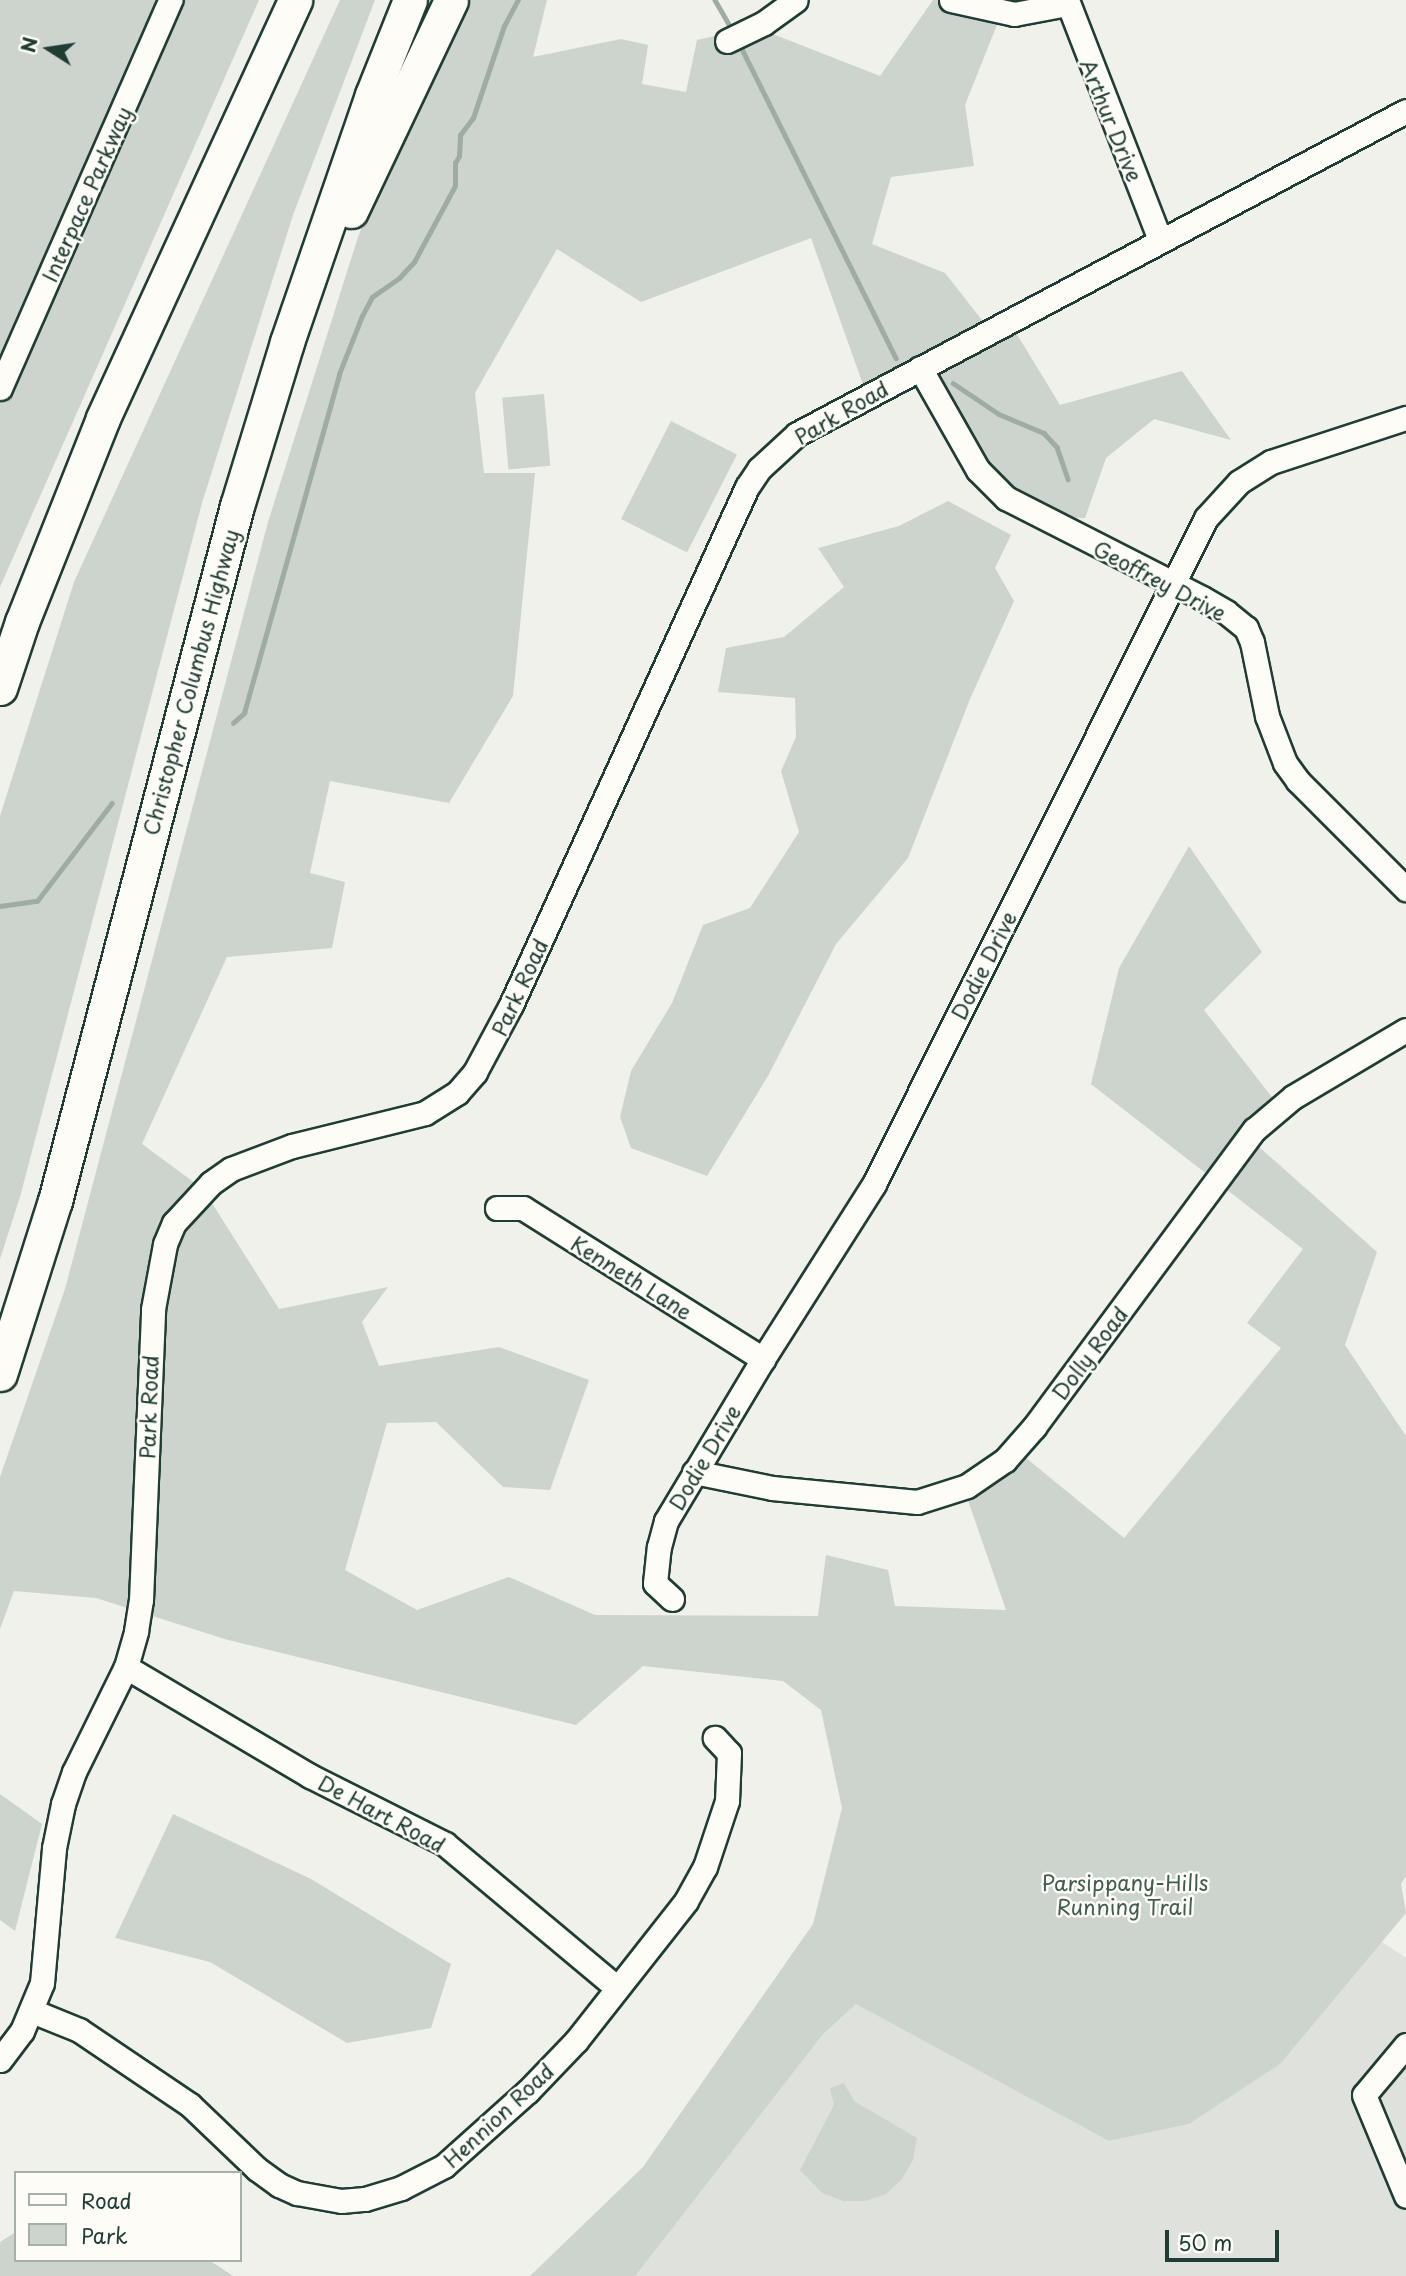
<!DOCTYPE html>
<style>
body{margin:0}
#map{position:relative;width:1406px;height:2276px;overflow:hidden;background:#f0f1eb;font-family:"Playpen Sans",sans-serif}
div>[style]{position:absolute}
.built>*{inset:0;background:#dfe2dc}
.green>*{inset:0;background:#cdd3cd;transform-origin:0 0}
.stream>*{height:4.5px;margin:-2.25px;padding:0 2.25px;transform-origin:2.25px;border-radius:2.25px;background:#9faca4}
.roads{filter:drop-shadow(2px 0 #1f3d34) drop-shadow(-2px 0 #1f3d34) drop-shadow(0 2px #1f3d34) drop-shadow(0 -2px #1f3d34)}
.minor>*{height:23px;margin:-11.5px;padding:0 11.5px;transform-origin:11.5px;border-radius:11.5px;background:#fdfcf7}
.highway>*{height:33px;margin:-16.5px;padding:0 16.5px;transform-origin:16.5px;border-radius:16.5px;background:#fdfcf7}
span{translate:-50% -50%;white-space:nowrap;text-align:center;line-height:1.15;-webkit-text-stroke:5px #fdfcf7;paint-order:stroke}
.street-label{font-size:21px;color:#1f3d34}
.park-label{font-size:21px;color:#425b53}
.legend{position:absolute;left:14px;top:2171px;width:228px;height:91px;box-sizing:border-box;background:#fdfcf7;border:2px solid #a4b0a9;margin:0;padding:9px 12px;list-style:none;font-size:21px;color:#1f3d34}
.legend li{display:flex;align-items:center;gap:14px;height:35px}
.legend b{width:35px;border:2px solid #a4b0a9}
.north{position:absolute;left:14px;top:14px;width:70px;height:70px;-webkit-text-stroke:5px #fdfcf7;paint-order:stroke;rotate:282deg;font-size:19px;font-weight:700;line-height:28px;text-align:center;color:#1f3d34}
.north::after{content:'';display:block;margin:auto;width:24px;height:32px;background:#1f3d34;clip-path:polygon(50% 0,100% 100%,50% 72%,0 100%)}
.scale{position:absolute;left:1165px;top:2230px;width:114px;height:32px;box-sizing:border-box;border:4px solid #1f3d34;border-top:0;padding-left:9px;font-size:21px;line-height:24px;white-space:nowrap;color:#1f3d34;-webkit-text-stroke:5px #fdfcf7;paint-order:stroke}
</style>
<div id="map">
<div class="built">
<i style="clip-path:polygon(1382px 1942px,1406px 1958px,1406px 2276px,569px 2276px,608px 2231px,856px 2003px,1109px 2141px,1189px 2124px)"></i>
</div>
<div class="green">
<i style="clip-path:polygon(0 0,259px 0,0 587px)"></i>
<i style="clip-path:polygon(340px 0,375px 0,293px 215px,202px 503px,20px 1197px,0 1259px,0 816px,74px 582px)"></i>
<i style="clip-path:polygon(453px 0,547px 0,533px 57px,621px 39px,648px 45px,642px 84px,686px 92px,697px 40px,755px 27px,880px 76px,933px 0,970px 0,1004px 7px,965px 105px,974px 166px,891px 177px,872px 244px,945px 273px,989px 329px,1007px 318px,1060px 405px,1182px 371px,1231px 440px,1154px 419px,1106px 458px,1085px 518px,1043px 517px,976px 469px,924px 366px,866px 393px,811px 238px,641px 302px,557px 249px,475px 393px,484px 473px,535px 473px,513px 696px,449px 803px,330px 781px,310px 873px,345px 882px,332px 948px,227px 957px,142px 1144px,203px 1189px,279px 1309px,388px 1287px,362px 1322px,379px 1366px,499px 1347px,589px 1380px,550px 1490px,503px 1487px,436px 1422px,387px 1423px,345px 1570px,417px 1610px,509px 1577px,595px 1615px,818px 1616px,826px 1555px,888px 1570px,895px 1606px,1006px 1610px,963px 1486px,1015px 1449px,1124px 1538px,1281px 1348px,1247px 1323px,1303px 1249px,1091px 1084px,1119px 968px,1189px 846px,1262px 952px,1204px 1010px,1278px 1105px,1248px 1137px,1377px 1252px,1345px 1345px,1406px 1436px,1406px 1876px,1401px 1884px,1406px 1913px,1280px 2064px,1189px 2124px,1109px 2141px,856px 2004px,823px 2034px,635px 2276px,530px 2276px,643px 2167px,813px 1924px,842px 1808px,821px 1710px,783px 1681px,643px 1666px,576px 1725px,228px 1640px,96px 1598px,14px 1591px,0 1629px,0 1477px,65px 1289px,268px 522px,358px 237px)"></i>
<i style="left:544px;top:394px;width:72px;height:42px;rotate:85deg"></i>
<i style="left:671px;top:421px;width:74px;height:110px;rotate:27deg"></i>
<i style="clip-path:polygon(948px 501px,1011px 535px,995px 568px,1014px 601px,970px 699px,908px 858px,836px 944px,768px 1076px,707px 1176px,631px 1148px,620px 1117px,631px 1071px,672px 1003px,703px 925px,750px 908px,799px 832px,781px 771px,796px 737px,795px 698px,718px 692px,726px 648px,784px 637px,844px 587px,818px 548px,899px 526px)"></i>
<i style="clip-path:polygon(0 1794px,42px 1824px,15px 1931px,0 1920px)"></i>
<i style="clip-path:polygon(173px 1814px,311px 1879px,451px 1964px,431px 2028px,347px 2043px,210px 1962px,115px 1938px)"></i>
<i style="clip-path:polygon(844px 2083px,854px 2101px,917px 2138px,913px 2160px,902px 2179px,886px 2194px,865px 2201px,843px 2201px,822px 2193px,800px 2170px,834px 2105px,830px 2088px)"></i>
<i style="clip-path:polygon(16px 2232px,16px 2260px,209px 2260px,233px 2276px,0 2276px,0 2242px)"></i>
</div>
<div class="stream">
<i style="left:715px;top:0;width:34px;rotate:60deg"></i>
<i style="left:739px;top:43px;width:352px;rotate:63.5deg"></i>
<i style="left:953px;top:383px;width:55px;rotate:34deg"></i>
<i style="left:999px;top:414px;width:49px;rotate:22.9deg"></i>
<i style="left:1044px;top:433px;width:19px;rotate:47deg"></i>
<i style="left:1057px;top:447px;width:34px;rotate:71deg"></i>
<i style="left:233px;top:723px;width:15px;rotate:-42deg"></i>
<i style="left:244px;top:713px;width:352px;rotate:-74.3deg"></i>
<i style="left:339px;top:374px;width:62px;rotate:-68.4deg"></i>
<i style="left:362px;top:316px;width:21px;rotate:-62deg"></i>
<i style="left:372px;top:297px;width:33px;rotate:-35deg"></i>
<i style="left:399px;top:278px;width:22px;rotate:-47deg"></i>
<i style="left:414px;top:262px;width:86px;rotate:-61.7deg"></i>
<i style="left:455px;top:186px;width:23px;rotate:-90deg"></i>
<i style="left:455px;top:163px;width:8px;rotate:-60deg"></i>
<i style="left:459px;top:156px;width:21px;rotate:-87deg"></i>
<i style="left:460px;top:135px;width:21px;rotate:-53deg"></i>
<i style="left:473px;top:118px;width:97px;rotate:-71.4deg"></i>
<i style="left:504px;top:26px;width:30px;rotate:-62deg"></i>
<i style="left:0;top:906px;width:37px;rotate:-8deg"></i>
<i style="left:37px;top:901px;width:123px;rotate:-52.6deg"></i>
</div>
<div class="roads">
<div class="minor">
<i style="left:951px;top:0;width:65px;rotate:12.5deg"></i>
<i style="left:1014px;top:14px;width:54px;rotate:-10.7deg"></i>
<i style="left:1067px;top:0;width:257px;rotate:68.8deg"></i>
<i style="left:727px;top:41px;width:41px;rotate:-25.9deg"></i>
<i style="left:764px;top:23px;width:39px;rotate:-36deg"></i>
<i style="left:920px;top:368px;width:117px;rotate:60.4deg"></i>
<i style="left:978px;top:470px;width:40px;rotate:45deg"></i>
<i style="left:1006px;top:498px;width:220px;rotate:27deg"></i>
<i style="left:1202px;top:598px;width:28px;rotate:30deg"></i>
<i style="left:1226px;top:612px;width:26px;rotate:39deg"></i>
<i style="left:1246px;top:628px;width:15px;rotate:67deg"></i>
<i style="left:1252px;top:642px;width:76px;rotate:78.5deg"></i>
<i style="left:1267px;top:716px;width:50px;rotate:69deg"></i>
<i style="left:1285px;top:763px;width:22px;rotate:54deg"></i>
<i style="left:1298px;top:781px;width:153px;rotate:45deg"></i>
<i style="left:0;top:388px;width:424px;rotate:-66.3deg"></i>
<i style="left:497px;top:1208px;width:26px"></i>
<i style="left:523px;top:1208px;width:284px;rotate:32.2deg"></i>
<i style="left:694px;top:1472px;width:80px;rotate:11.6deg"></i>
<i style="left:772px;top:1488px;width:146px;rotate:5.5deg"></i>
<i style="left:917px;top:1502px;width:52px;rotate:-17.7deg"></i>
<i style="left:967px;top:1486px;width:46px;rotate:-34.4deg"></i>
<i style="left:1005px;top:1460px;width:44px;rotate:-48.7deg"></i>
<i style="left:1034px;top:1427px;width:370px;rotate:-53.5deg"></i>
<i style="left:1254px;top:1130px;width:51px;rotate:-40.2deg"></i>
<i style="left:1293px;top:1097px;width:131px;rotate:-30.7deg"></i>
<i style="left:672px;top:1599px;width:23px;rotate:-137deg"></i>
<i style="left:655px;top:1583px;width:36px;rotate:-84deg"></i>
<i style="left:659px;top:1547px;width:27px;rotate:-75deg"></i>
<i style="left:666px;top:1521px;width:189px;rotate:-59.1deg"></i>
<i style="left:763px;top:1359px;width:207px;rotate:-57.6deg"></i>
<i style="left:874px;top:1184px;width:744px;rotate:-63.5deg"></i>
<i style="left:1206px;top:518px;width:49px;rotate:-47.5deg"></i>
<i style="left:1239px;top:482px;width:38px;rotate:-32deg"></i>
<i style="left:1271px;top:462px;width:142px;rotate:-18.1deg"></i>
<i style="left:126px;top:1667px;width:214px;rotate:30.6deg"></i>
<i style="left:310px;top:1776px;width:151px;rotate:26.7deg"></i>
<i style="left:445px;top:1844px;width:224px;rotate:39.9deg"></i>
<i style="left:32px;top:2011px;width:51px;rotate:22deg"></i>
<i style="left:79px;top:2030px;width:134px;rotate:34deg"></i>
<i style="left:190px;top:2105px;width:93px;rotate:43.7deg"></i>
<i style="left:257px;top:2169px;width:27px;rotate:36deg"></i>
<i style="left:279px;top:2185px;width:20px;rotate:24deg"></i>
<i style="left:297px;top:2193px;width:45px;rotate:10.3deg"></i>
<i style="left:341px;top:2201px;width:24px;rotate:-5deg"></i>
<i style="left:365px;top:2199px;width:38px;rotate:-17deg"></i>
<i style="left:401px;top:2188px;width:48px;rotate:-27.1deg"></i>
<i style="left:444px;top:2166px;width:113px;rotate:-41.8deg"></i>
<i style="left:528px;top:2091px;width:69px;rotate:-46.2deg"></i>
<i style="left:576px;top:2041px;width:178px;rotate:-51.8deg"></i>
<i style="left:686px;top:1901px;width:39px;rotate:-61deg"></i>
<i style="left:705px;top:1867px;width:70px;rotate:-71.6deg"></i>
<i style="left:727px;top:1801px;width:48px;rotate:-87.6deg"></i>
<i style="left:729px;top:1753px;width:21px;rotate:-133deg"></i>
<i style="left:1406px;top:2045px;width:65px;rotate:130deg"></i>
<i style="left:1364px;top:2095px;width:109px;rotate:67.4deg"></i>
<i style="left:0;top:2060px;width:36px;rotate:-53deg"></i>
<i style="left:22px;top:2031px;width:52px;rotate:-67.4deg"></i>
<i style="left:42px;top:1983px;width:136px;rotate:-84.9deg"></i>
<i style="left:54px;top:1848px;width:45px;rotate:-78.4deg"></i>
<i style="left:63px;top:1804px;width:34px;rotate:-71deg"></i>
<i style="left:74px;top:1772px;width:117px;rotate:-63.7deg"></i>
<i style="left:126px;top:1667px;width:37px;rotate:-74deg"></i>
<i style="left:136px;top:1631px;width:31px;rotate:-81deg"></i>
<i style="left:141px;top:1600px;width:291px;rotate:-87.6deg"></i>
<i style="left:153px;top:1309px;width:66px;rotate:-79.5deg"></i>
<i style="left:165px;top:1244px;width:23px;rotate:-67deg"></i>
<i style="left:174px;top:1223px;width:54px;rotate:-47.2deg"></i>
<i style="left:211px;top:1183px;width:24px;rotate:-35deg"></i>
<i style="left:231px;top:1169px;width:65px;rotate:-20.7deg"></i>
<i style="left:292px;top:1146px;width:137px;rotate:-13.9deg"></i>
<i style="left:425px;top:1113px;width:38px;rotate:-32deg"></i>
<i style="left:457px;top:1093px;width:28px;rotate:-49deg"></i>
<i style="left:475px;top:1072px;width:76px;rotate:-61.8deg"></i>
<i style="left:511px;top:1005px;width:569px;rotate:-65.51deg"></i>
<i style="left:747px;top:487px;width:22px;rotate:-56deg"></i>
<i style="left:759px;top:469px;width:52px;rotate:-42.6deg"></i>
<i style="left:797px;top:434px;width:689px;rotate:-27.94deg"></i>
</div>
<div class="highway">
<i style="left:351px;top:211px;width:233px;rotate:-64.6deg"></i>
<i style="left:0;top:688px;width:70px;rotate:-71.6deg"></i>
<i style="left:22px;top:622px;width:219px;rotate:-68.3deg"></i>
<i style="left:103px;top:418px;width:460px;rotate:-65.3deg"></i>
<i style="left:0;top:1374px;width:182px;rotate:-72.4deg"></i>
<i style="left:55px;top:1201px;width:718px;rotate:-75.33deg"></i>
<i style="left:237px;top:506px;width:171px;rotate:-73deg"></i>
<i style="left:287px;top:342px;width:261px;rotate:-71deg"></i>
<i style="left:372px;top:95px;width:102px;rotate:-68.2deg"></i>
</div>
</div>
<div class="street-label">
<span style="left:1112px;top:120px;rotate:68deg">Arthur Drive</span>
<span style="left:86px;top:194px;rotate:-66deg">Interpace Parkway</span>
<span style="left:841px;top:412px;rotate:-30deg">Park Road</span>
<span style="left:1160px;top:580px;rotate:28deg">Geoffrey Drive</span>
<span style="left:190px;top:682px;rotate:-75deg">Christopher Columbus Highway</span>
<span style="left:983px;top:965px;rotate:-63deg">Dodie Drive</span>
<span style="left:519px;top:987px;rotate:-65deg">Park Road</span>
<span style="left:632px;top:1277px;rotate:32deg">Kenneth Lane</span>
<span style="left:1089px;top:1353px;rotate:-53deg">Dolly Road</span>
<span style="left:148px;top:1407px;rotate:-88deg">Park Road</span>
<span style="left:704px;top:1457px;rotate:-59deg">Dodie Drive</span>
<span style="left:382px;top:1813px;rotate:28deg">De Hart Road</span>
<span style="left:498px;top:2115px;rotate:-43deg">Hennion Road</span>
</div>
<div class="park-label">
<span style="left:1125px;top:1894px">Parsippany-Hills<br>Running Trail</span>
</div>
<ul class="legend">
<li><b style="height:9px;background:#fdfcf7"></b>Road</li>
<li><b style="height:19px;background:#cdd3cd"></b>Park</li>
</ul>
<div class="north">N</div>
<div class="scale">50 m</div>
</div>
